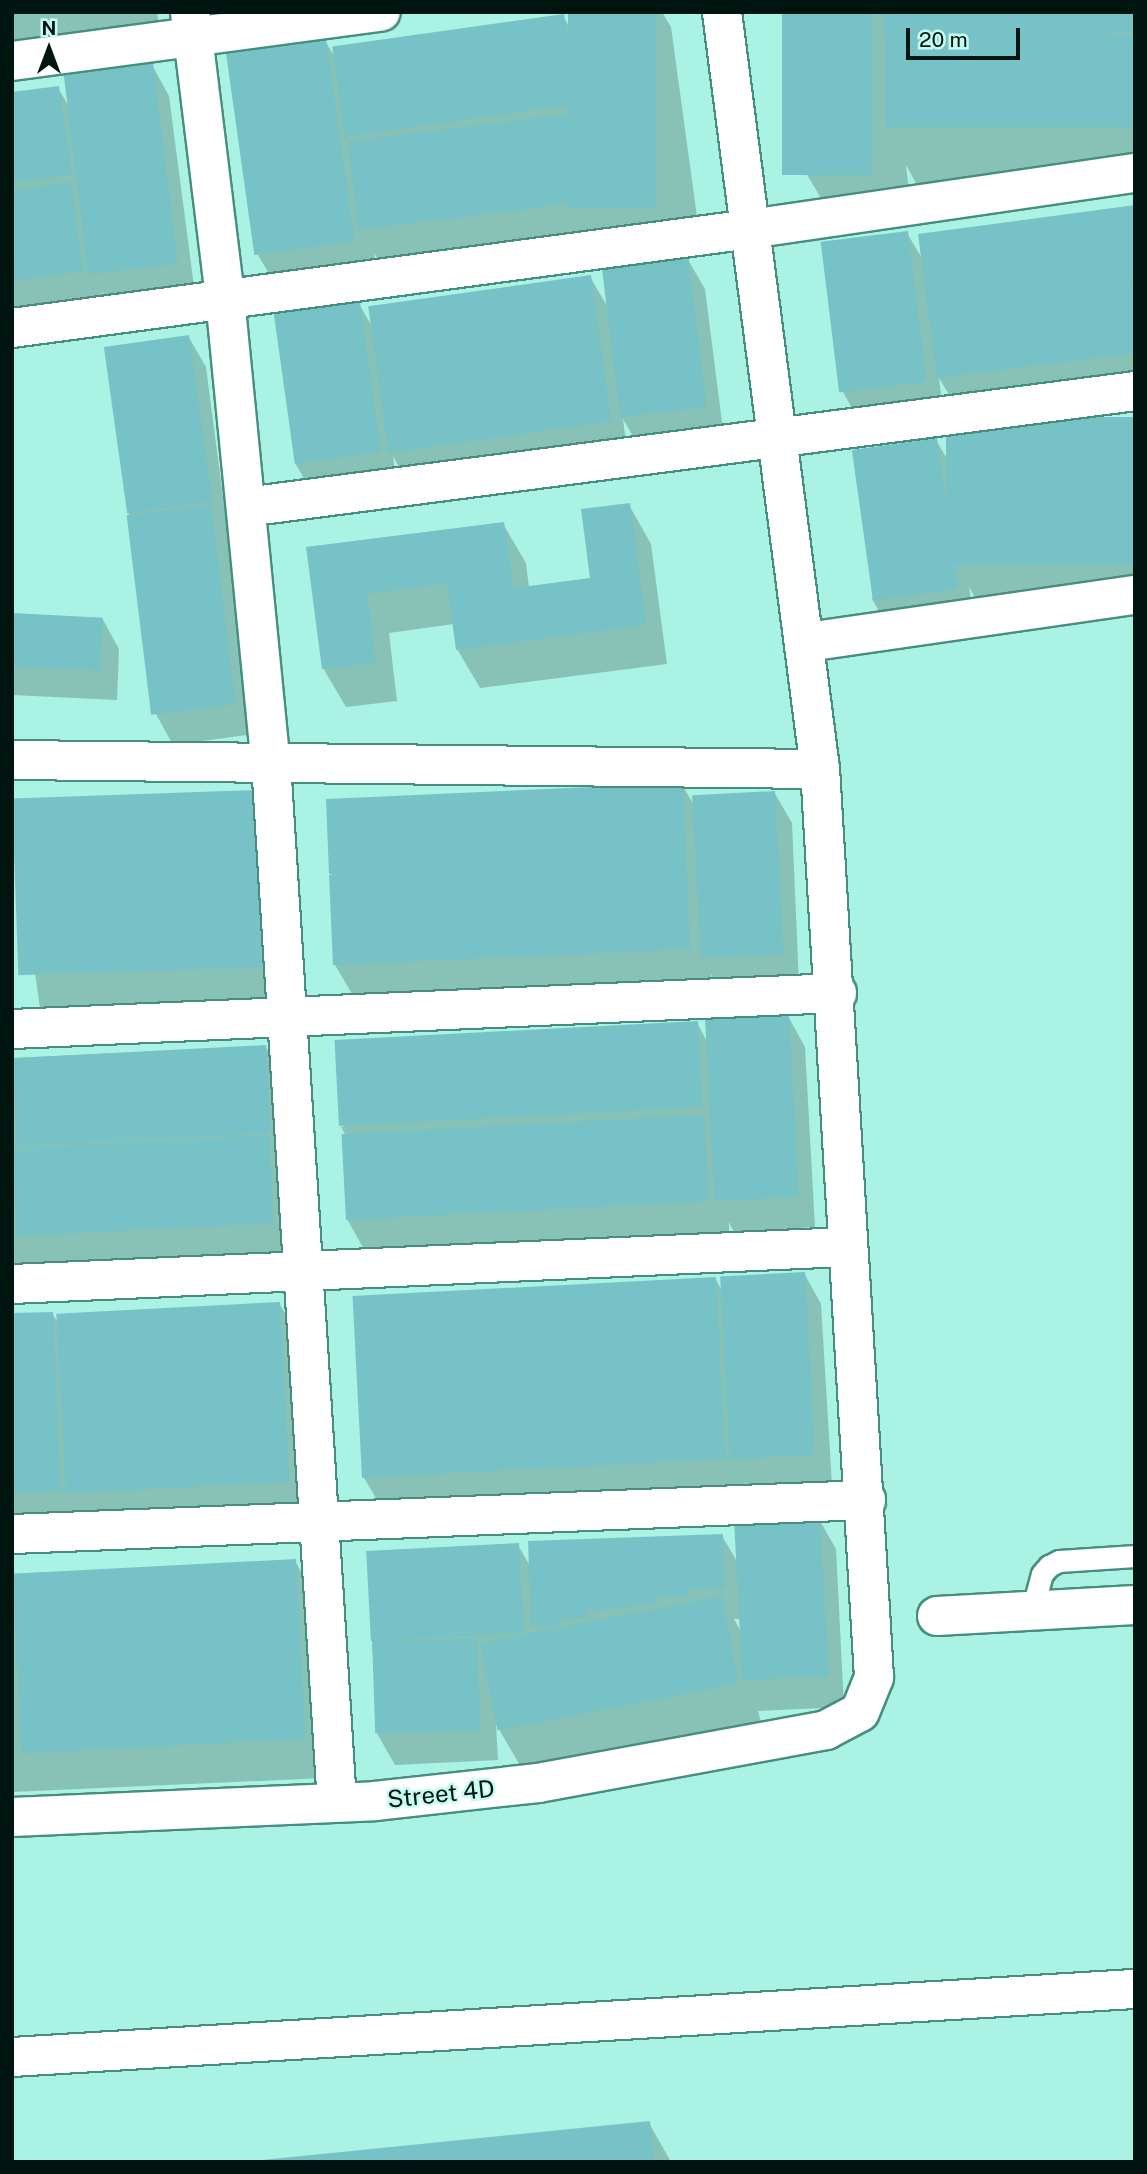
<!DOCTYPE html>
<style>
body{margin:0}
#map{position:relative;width:1147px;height:2174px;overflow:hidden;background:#aaf2e3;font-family:"Public Sans",sans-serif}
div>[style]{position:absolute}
.shadow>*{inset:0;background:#0003;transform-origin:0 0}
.building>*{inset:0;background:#77c2c6;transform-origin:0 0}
.roads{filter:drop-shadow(2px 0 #478e80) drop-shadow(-2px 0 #478e80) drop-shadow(0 2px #478e80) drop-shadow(0 -2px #478e80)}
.service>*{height:21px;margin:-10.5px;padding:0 10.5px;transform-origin:10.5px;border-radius:10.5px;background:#fff}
.minor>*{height:38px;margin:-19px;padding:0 19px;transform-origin:19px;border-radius:19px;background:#fff}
span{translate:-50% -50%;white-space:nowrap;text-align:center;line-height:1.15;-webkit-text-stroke:5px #c4fdf0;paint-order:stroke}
.street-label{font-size:24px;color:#001410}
.frame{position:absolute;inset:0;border:14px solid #001410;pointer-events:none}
.north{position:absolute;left:14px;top:14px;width:70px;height:70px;-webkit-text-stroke:5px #c4fdf0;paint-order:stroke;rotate:0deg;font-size:19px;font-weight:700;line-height:28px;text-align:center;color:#001410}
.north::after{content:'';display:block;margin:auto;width:24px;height:32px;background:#001410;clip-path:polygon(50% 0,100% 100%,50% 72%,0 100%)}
.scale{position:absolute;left:906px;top:28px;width:114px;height:32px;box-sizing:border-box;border:4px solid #001410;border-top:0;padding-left:9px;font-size:21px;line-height:24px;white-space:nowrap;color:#001410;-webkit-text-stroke:5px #c4fdf0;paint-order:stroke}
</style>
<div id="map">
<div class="shadow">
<i style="clip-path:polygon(12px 12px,157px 12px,160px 31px,12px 54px)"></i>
<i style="clip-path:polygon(570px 12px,662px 12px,671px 27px,698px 224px,614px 236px,609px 227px,611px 240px,384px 270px,374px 253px,378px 280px,281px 294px,258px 255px,325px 41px,335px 57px,563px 16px,573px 33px)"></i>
<i style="clip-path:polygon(784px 12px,1135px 12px,1135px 169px,926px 201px,906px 165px,909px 191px,824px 203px,806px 173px)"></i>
<i style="clip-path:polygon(152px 65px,169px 96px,195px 294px,110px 305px,102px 291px,104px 310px,12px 323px,12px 94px,58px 88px,71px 110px)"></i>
<i style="clip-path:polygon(1135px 207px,1135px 385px,957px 408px,939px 378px,943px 412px,860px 423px,843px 392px,907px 233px,923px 260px)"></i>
<i style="clip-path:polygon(687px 258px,705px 289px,724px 438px,640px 448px,623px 419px,627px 451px,406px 480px,393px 456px,396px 483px,313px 494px,295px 463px,276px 315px,359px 304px,373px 328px,590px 277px,609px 309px)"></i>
<i style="clip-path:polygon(188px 336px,206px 367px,254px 734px,173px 745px,156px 714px,106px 347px)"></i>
<i style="clip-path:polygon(1135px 418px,1135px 597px,986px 616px,969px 587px,974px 620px,890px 630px,872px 599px,936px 440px,953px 469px)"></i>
<i style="clip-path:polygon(629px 505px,651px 544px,667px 664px,480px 688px,457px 649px,454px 624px,389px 633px,397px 701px,346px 707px,323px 668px,308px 549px,503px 524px,526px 563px,529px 588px,592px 579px)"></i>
<i style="clip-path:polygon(12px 614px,102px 618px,119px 649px,117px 700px,12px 695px)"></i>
<i style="clip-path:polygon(682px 785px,694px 805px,774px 792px,792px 823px,799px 984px,719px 988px,711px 974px,712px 988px,358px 1004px,335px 965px,328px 800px)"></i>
<i style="left:254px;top:792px;width:216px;height:242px;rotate:82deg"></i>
<i style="clip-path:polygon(788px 1016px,805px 1047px,815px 1227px,734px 1232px,729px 1222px,729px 1240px,369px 1258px,347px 1219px,345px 1134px,341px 1127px,697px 1023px,708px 1043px)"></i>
<i style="clip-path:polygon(265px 1046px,288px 1086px,294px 1262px,12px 1276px,12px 1058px)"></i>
<i style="clip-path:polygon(804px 1273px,821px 1304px,832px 1485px,750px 1489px,745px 1482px,746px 1498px,386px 1515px,363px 1476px,715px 1278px,722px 1291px)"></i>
<i style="clip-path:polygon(279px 1303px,302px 1343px,310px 1521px,12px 1533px,12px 1315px,52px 1313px,58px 1323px)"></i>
<i style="clip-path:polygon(evenodd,819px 1519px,836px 1549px,844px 1707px,758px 1711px,761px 1722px,522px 1769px,496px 1724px,498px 1760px,395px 1765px,378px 1735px,372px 1640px,518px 1545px,530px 1566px,722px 1536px,738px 1563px,819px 1519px,734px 1619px,740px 1619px,741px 1632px,734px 1619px)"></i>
<i style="clip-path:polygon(295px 1561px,317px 1600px,325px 1778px,12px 1792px,12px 1574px)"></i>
<i style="clip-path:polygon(649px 2123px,671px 2162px,261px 2162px)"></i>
</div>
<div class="building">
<i style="left:568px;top:12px;width:89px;height:196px"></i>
<i style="left:782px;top:12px;width:90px;height:163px"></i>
<i style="clip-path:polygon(882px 12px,1135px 12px,1135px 30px,890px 67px)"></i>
<i style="left:564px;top:14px;width:91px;height:234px;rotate:82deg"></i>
<i style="left:1135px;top:35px;width:92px;height:249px;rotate:90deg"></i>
<i style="left:326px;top:39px;width:204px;height:101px;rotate:82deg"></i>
<i style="left:153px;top:63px;width:202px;height:90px;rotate:83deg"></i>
<i style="clip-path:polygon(59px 86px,72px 175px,12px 183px,12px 92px)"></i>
<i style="left:578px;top:113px;width:89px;height:232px;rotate:83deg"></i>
<i style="clip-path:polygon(71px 182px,83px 271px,12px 281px,12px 190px)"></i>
<i style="clip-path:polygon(1135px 205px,1135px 279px,1065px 288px,1135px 280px,1135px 353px,937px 378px,918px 234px)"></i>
<i style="left:908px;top:231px;width:152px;height:88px;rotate:83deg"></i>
<i style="left:688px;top:256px;width:152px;height:87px;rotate:83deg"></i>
<i style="left:591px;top:275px;width:73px;height:225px;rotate:82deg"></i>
<i style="left:360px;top:302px;width:151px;height:87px;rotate:82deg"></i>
<i style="left:189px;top:335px;width:168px;height:86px;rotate:82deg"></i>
<i style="left:601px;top:348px;width:74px;height:225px;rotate:82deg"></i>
<i style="left:1135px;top:417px;width:148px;height:189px;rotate:90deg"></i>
<i style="left:937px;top:438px;width:152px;height:86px;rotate:82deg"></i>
<i style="clip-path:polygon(630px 503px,646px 625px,456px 650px,447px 583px,367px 594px,376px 662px,322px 669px,306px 547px,504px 522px,514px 588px,590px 578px,581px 509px)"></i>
<i style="left:211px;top:505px;width:201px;height:85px;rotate:83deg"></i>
<i style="left:12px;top:613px;width:91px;height:53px;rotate:3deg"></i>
<i style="clip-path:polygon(683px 783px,690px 949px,333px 965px,329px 875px,451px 870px,329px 874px,326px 799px)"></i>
<i style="left:255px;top:790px;width:177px;height:243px;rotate:88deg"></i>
<i style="left:775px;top:791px;width:163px;height:83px;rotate:87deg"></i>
<i style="left:789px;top:1015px;width:182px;height:84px;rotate:87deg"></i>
<i style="left:698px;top:1021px;width:86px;height:364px;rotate:87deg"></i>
<i style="left:266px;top:1045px;width:88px;height:254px;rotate:87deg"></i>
<i style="left:704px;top:1115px;width:86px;height:363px;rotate:87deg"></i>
<i style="left:269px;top:1135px;width:88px;height:257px;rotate:87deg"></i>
<i style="left:805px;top:1272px;width:183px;height:85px;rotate:87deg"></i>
<i style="left:716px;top:1277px;width:182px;height:364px;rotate:87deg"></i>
<i style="left:280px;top:1302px;width:180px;height:224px;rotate:87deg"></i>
<i style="clip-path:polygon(53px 1312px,61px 1491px,12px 1493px,12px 1313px)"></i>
<i style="left:820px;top:1517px;width:159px;height:86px;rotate:87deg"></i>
<i style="clip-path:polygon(723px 1534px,725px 1589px,689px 1590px,689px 1596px,657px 1598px,657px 1604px,588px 1611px,588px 1618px,559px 1618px,559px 1626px,531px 1626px,528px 1541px)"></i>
<i style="left:519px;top:1543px;width:90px;height:153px;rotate:87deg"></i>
<i style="left:296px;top:1559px;width:180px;height:284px;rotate:87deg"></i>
<i style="left:722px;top:1596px;width:89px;height:246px;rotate:79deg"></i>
<i style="left:477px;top:1638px;width:92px;height:105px;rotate:88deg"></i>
<i style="clip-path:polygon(650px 2121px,654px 2162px,262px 2162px,262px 2160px)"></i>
</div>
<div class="roads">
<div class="service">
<i style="left:1032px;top:1611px;width:38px;rotate:-75deg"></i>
<i style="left:1042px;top:1574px;width:11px;rotate:-49deg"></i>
<i style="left:1049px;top:1566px;width:11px;rotate:-27deg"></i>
<i style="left:1059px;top:1561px;width:76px;rotate:-3.8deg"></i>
</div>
<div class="minor">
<i style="left:190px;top:12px;width:288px;rotate:83deg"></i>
<i style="left:225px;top:298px;width:467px;rotate:84.4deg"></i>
<i style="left:271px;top:763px;width:1041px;rotate:86.37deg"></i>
<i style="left:12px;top:61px;width:372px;rotate:-7.6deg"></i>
<i style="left:12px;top:328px;width:745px;rotate:-7.64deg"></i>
<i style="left:750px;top:229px;width:389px;rotate:-8.3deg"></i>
<i style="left:246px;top:507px;width:897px;rotate:-7.43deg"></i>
<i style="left:807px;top:642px;width:331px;rotate:-8.2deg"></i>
<i style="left:12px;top:760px;width:808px;rotate:0.64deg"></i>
<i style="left:12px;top:1029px;width:826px;rotate:-2.5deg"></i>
<i style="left:12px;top:1284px;width:836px;rotate:-2.54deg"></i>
<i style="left:12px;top:1534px;width:855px;rotate:-2.28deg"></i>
<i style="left:937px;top:1616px;width:198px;rotate:-3.2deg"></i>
<i style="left:12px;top:1817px;width:363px;rotate:-2.5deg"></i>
<i style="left:375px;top:1801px;width:164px;rotate:-6.3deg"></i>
<i style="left:538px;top:1783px;width:293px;rotate:-10.4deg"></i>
<i style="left:826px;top:1730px;width:38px;rotate:-28deg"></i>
<i style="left:860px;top:1712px;width:38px;rotate:-68deg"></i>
<i style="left:874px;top:1677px;width:910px;rotate:-93.4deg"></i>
<i style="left:820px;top:769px;width:763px;rotate:-97.38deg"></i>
<i style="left:12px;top:2057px;width:1125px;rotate:-3.47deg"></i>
</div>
</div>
<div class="street-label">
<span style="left:441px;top:1794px;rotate:-6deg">Street 4D</span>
</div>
<div class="frame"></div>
<div class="north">N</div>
<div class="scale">20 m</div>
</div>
